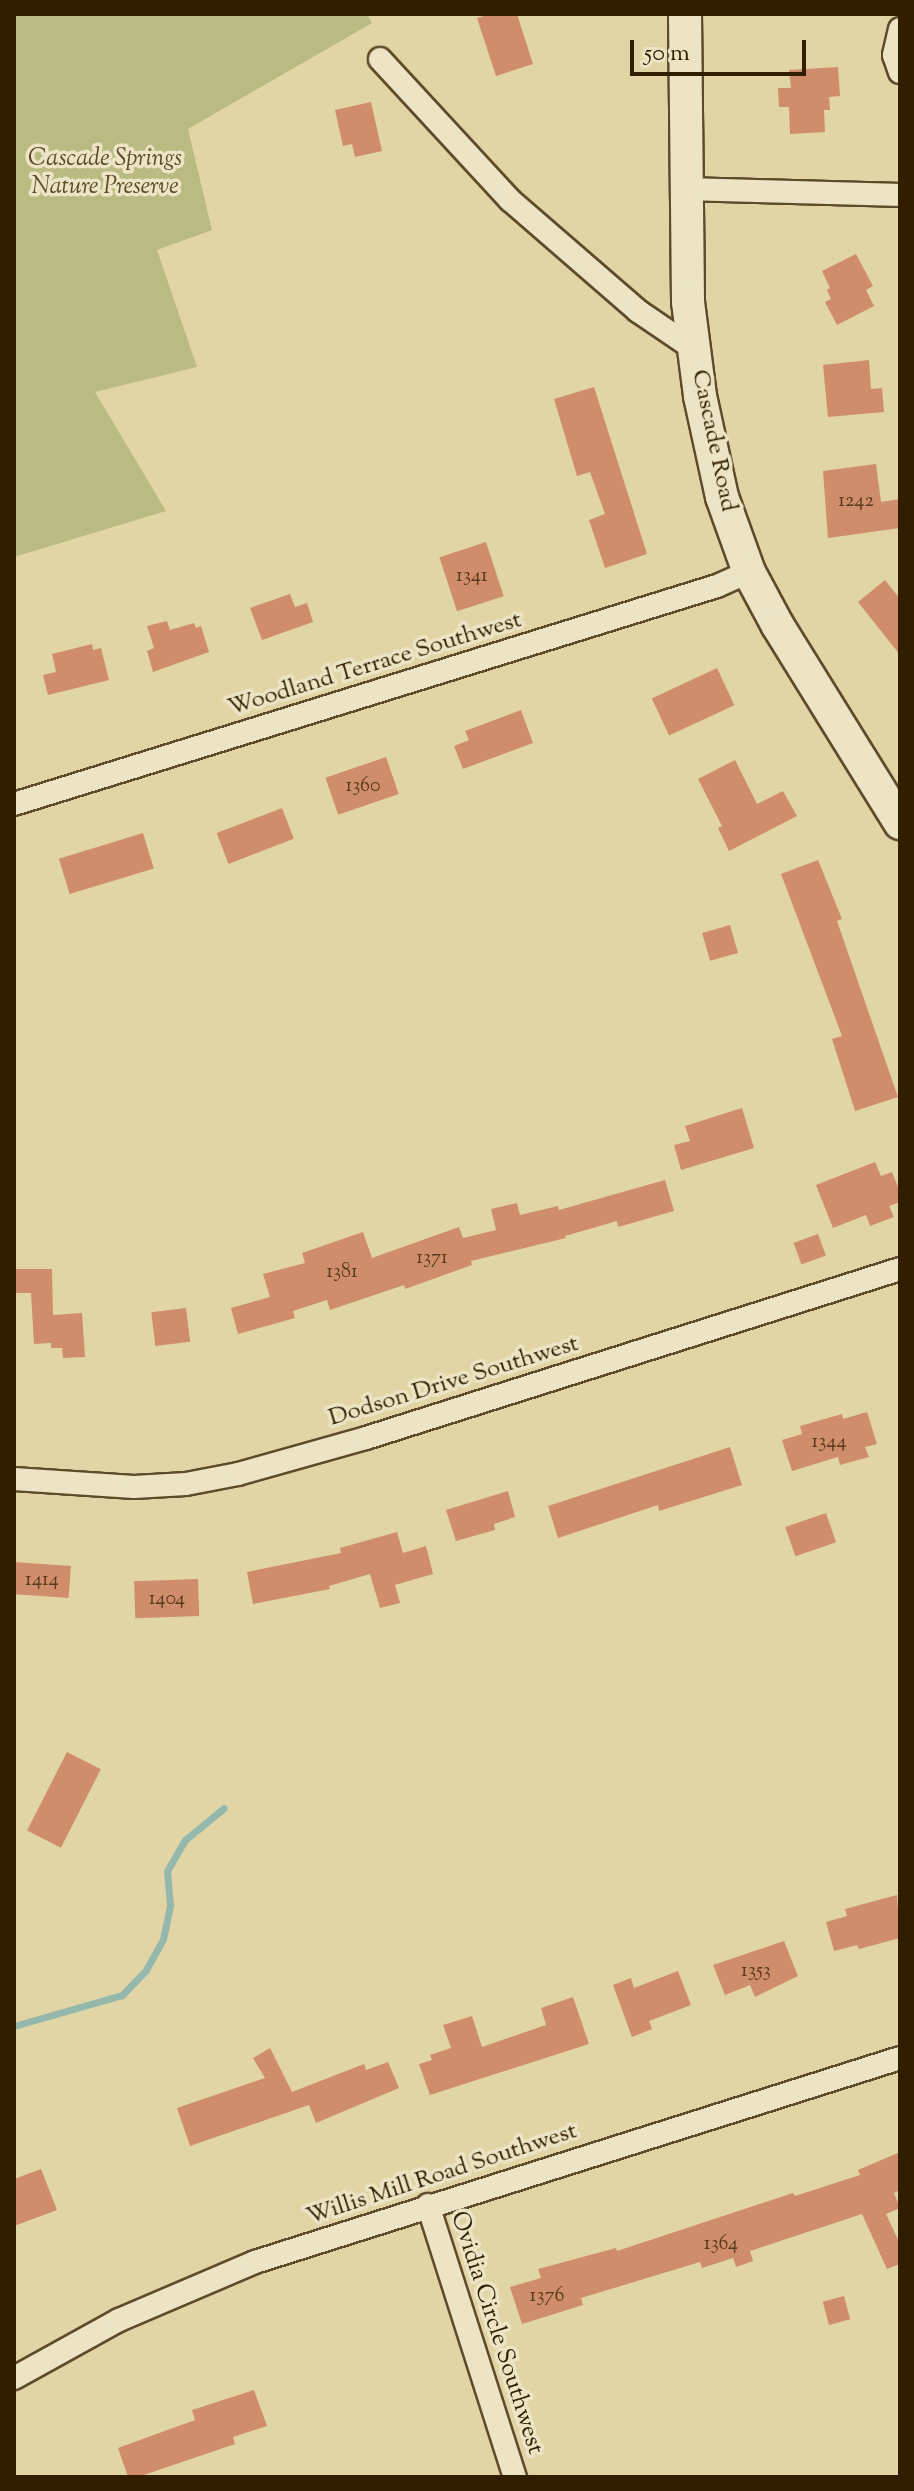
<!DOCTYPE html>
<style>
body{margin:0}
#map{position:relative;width:914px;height:2491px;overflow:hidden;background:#e1d5a6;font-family:"Sorts Mill Goudy",serif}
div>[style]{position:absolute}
.green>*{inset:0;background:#babb82}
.stream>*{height:7px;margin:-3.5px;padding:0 3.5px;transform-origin:3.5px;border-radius:3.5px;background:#94b8ab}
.building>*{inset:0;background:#cf8d6b;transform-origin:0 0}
.roads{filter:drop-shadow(2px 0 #5d4b2a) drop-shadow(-2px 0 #5d4b2a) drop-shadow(0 2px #5d4b2a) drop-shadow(0 -2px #5d4b2a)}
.street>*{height:22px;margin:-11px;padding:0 11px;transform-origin:11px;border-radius:11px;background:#ece4c5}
.secondary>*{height:32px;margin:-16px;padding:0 16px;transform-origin:16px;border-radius:16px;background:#ece4c5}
span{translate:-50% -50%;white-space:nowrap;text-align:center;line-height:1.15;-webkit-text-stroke:7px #ece4c5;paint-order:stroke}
.number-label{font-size:20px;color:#58391b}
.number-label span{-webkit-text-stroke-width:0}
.park-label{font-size:24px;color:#5a4c27;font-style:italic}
.street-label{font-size:24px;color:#311d00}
.frame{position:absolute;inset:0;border:16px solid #311d00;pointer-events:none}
.scale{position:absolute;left:630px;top:40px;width:176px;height:36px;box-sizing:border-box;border:4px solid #311d00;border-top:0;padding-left:10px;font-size:24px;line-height:28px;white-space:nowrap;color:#311d00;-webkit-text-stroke:6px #ece4c5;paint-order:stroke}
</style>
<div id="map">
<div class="green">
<i style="clip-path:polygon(14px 14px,367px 14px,372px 23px,188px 129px,212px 230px,157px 250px,197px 367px,95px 392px,166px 511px,14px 557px)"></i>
</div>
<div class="stream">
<i style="left:14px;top:2026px;width:112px;rotate:-16deg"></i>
<i style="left:122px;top:1995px;width:35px;rotate:-46deg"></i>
<i style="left:146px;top:1970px;width:35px;rotate:-61deg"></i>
<i style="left:163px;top:1939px;width:35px;rotate:-78deg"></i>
<i style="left:170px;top:1905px;width:34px;rotate:-95deg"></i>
<i style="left:167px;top:1871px;width:36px;rotate:-60deg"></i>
<i style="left:185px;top:1840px;width:50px;rotate:-39.4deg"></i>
</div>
<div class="building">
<i style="clip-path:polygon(491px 14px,517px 14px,533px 64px,496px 76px,477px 18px)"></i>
<i style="clip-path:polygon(838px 67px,840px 96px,829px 97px,830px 110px,824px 110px,825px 132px,790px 134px,789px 107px,779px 107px,778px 88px,791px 88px,789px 70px)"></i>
<i style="clip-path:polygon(371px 102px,382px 151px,355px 157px,352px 144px,343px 146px,335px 110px)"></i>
<i style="clip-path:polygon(856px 254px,873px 286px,866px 290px,874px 306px,837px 325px,825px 302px,831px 299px,827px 290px,830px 288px,822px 271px)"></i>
<i style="clip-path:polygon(869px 360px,871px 389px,882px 388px,884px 412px,828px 417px,823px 365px)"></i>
<i style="clip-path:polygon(594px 387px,647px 554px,605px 568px,589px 520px,605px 514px,590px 472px,577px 476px,554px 399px)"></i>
<i style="clip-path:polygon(876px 464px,881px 502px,900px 499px,900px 528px,828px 538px,823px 471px)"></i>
<i style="left:486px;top:542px;width:57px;height:49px;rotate:72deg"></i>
<i style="clip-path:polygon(885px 580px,900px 599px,900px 655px,858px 602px)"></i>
<i style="clip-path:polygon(290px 594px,295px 607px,307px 603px,313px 622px,262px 640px,250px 608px)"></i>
<i style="clip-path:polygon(167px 621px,170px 630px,194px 623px,196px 628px,201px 626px,209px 652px,153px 672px,147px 651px,154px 648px,147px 626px)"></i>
<i style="clip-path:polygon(92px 644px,93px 650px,101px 648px,109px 680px,48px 695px,43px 675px,56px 672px,52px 654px)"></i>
<i style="left:717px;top:668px;width:41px;height:72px;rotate:65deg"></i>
<i style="clip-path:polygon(521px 710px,533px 743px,463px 769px,454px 746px,469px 740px,465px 731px)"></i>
<i style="left:386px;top:757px;width:39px;height:64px;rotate:71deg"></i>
<i style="clip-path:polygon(735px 760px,757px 804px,783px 791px,797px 816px,729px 851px,718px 828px,722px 826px,698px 779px)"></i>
<i style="left:282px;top:808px;width:33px;height:70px;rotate:69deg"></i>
<i style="left:143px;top:833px;width:37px;height:88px;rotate:73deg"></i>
<i style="clip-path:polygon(818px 860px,842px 919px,837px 921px,898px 1097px,855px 1111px,832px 1039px,842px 1036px,781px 874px)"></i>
<i style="left:730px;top:925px;width:29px;height:29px;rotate:74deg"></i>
<i style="clip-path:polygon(742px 1108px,754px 1148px,681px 1170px,674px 1145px,690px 1141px,685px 1126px)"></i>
<i style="clip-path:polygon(875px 1162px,881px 1176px,892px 1172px,900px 1192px,900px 1202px,889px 1206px,894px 1217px,870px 1226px,866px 1215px,833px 1228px,816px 1185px)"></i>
<i style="clip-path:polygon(665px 1180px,674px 1211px,618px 1227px,617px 1221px,565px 1236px,566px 1238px,471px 1261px,472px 1265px,405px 1289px,404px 1285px,330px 1310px,327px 1300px,293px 1311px,295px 1318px,238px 1334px,231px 1308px,270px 1297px,263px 1274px,305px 1263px,302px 1253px,363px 1232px,372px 1258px,459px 1227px,463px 1238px,496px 1230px,491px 1209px,517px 1203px,520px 1215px,558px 1206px,559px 1210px)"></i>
<i style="left:818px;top:1234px;width:23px;height:26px;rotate:70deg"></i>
<i style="clip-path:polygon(16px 1269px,52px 1269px,53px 1315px,82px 1313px,85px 1357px,63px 1358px,62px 1348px,51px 1348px,51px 1343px,34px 1344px,31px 1293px,16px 1293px)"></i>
<i style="left:186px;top:1308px;width:34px;height:35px;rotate:83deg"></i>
<i style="clip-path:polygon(867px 1412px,877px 1444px,865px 1447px,869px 1457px,840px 1465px,838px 1457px,792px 1471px,782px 1440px,802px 1434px,800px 1426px,842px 1414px,843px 1419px)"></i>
<i style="clip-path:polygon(730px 1447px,742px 1485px,659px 1511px,658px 1505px,558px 1538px,548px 1506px)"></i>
<i style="clip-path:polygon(508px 1491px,515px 1517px,494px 1524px,495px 1530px,456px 1541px,446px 1510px)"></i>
<i style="left:826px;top:1513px;width:31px;height:43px;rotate:71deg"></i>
<i style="clip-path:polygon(397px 1532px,403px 1553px,426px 1546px,433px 1574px,395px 1585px,400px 1603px,380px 1608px,370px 1574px,329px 1586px,330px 1589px,253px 1604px,247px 1572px,341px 1553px,340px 1548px)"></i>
<i style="left:14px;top:1562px;width:57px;height:32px;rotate:4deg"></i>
<i style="left:198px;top:1579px;width:37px;height:64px;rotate:88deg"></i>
<i style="left:67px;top:1752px;width:38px;height:88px;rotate:27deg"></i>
<i style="clip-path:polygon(897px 1895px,900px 1938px,859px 1949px,857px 1945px,834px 1951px,826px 1922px,847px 1916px,845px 1909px)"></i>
<i style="clip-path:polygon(784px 1941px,798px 1976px,755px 1997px,750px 1985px,725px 1995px,713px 1965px)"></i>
<i style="clip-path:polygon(678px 1971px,691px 2005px,649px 2021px,652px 2029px,632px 2037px,613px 1985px,631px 1978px,634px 1988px)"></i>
<i style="clip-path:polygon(573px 1997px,589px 2044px,430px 2095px,419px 2064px,432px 2060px,430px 2055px,451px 2048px,443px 2025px,472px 2016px,482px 2047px,546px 2025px,541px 2008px)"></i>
<i style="clip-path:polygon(270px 2048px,292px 2092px,364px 2064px,366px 2070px,388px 2062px,399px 2088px,316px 2123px,309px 2105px,190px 2146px,177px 2108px,265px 2078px,253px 2058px)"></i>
<i style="clip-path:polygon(900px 2152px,900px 2190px,894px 2193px,900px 2208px,886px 2214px,900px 2244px,900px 2264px,887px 2269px,862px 2214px,750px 2251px,753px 2261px,736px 2267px,733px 2258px,702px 2268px,700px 2262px,581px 2298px,583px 2305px,522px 2324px,510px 2287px,541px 2278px,538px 2269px,616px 2248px,617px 2251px,793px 2193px,795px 2196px,860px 2175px,858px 2170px)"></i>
<i style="clip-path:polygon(41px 2169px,57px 2210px,14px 2226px,14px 2179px)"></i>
<i style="left:844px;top:2296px;width:24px;height:22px;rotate:75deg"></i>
<i style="clip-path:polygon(254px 2390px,267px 2426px,233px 2437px,235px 2444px,138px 2477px,128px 2477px,118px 2448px,195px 2420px,192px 2410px)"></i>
</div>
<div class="roads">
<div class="street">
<i style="left:900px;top:29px;width:27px;rotate:103deg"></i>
<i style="left:894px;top:55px;width:18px;rotate:71deg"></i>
<i style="left:380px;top:59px;width:192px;rotate:47.3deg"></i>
<i style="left:510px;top:200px;width:169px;rotate:40.9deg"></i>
<i style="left:638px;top:311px;width:68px;rotate:34.2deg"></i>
<i style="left:686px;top:189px;width:214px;rotate:1.6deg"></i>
<i style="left:14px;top:804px;width:736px;rotate:-17.23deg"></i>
<i style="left:717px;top:586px;width:35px;rotate:-24deg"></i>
<i style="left:14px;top:1479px;width:120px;rotate:3.8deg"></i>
<i style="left:134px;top:1487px;width:52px;rotate:-3.3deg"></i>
<i style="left:186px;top:1484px;width:53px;rotate:-10.9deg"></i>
<i style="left:238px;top:1474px;width:133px;rotate:-15.7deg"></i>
<i style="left:366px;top:1438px;width:560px;rotate:-17.56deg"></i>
<i style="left:428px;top:2205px;width:286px;rotate:72.3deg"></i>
<i style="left:14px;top:2378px;width:120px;rotate:-28.9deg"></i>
<i style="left:119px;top:2320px;width:148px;rotate:-23.1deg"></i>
<i style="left:255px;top:2262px;width:676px;rotate:-17.55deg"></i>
</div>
<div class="secondary">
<i style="left:685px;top:14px;width:288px;rotate:89.4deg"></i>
<i style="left:688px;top:302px;width:95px;rotate:82.7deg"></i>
<i style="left:700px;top:396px;width:103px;rotate:77.7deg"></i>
<i style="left:722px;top:497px;width:80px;rotate:70.2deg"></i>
<i style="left:749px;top:572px;width:61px;rotate:61.8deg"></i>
<i style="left:778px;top:626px;width:232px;rotate:58.2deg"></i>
</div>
</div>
<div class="number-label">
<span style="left:856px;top:501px">1242</span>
<span style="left:472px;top:576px">1341</span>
<span style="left:363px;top:786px">1360</span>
<span style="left:432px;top:1258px">1371</span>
<span style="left:342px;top:1272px">1381</span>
<span style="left:829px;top:1442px">1344</span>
<span style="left:42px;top:1580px">1414</span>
<span style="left:167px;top:1599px">1404</span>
<span style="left:756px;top:1971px">1353</span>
<span style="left:721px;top:2244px">1364</span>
<span style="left:547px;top:2296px">1376</span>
</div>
<div class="park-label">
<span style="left:105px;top:174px">Cascade Springs<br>Nature Preserve</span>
</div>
<div class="street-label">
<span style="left:713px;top:441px;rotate:78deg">Cascade Road</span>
<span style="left:375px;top:665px;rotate:-17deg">Woodland Terrace Southwest</span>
<span style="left:454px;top:1382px;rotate:-17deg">Dodson Drive Southwest</span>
<span style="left:442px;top:2175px;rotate:-18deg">Willis Mill Road Southwest</span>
<span style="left:496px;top:2333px;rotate:72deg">Ovidia Circle Southwest</span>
</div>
<div class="frame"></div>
<div class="scale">50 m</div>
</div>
